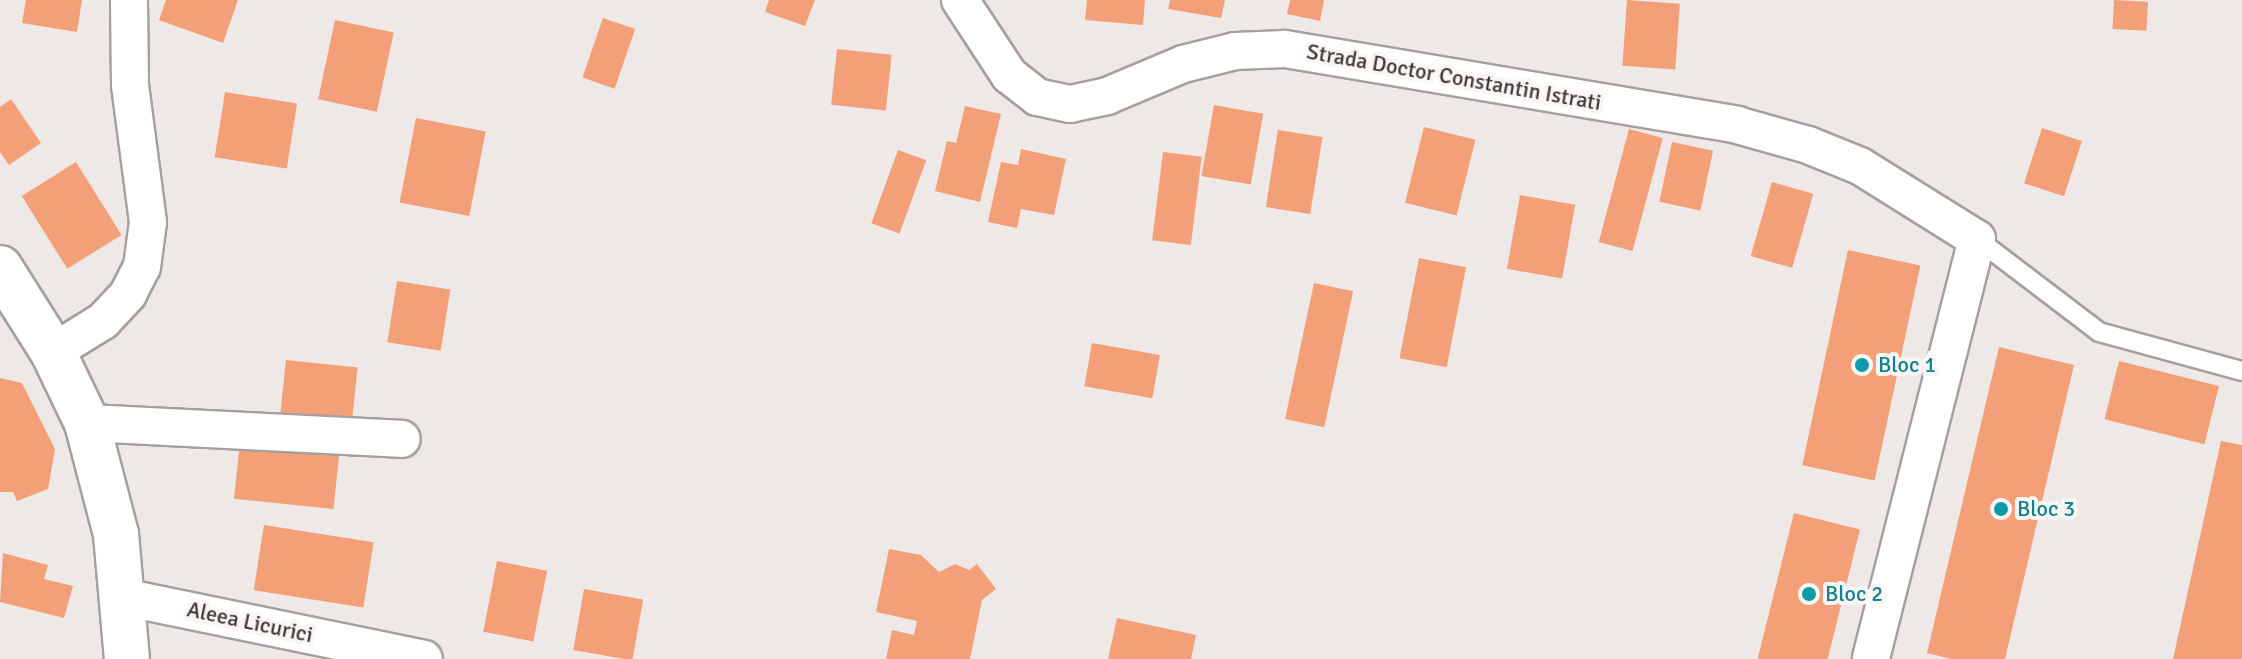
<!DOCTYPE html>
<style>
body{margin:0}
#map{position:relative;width:2242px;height:659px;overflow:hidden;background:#eee9e7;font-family:Signika,sans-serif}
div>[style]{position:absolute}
.building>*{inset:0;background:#f3a078;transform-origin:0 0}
.roads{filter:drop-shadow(2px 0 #a4a09e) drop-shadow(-2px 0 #a4a09e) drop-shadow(0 2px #a4a09e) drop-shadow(0 -2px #a4a09e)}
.service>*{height:18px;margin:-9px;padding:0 9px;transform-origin:9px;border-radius:9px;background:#fff}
.minor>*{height:36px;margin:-18px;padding:0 18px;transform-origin:18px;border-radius:18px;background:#fff}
.primary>*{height:44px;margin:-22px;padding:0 22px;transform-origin:22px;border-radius:22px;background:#fff}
.dots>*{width:22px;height:22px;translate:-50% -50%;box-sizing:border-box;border:4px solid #fbf6f4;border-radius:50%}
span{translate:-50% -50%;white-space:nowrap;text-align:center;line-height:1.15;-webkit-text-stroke:8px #fbf6f4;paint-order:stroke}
.street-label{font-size:22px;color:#3a3838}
.culture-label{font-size:22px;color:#0d838f}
.left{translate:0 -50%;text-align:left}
</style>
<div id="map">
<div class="building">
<i style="clip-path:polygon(26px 0,82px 0,77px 32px,22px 23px)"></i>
<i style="clip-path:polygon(166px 0,238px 0,223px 43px,159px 20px)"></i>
<i style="clip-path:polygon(769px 0,815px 0,805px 26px,765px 12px)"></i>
<i style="clip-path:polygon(1087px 0,1145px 0,1143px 25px,1085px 20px)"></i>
<i style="clip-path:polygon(1170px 0,1225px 0,1221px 18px,1168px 9px)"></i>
<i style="clip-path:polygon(1290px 0,1324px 0,1320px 21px,1287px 14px)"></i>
<i style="left:1627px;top:0;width:53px;height:66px;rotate:4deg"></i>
<i style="left:2114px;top:0;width:34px;height:29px;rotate:3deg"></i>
<i style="left:603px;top:18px;width:34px;height:63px;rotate:19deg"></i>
<i style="left:335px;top:20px;width:60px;height:81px;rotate:12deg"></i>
<i style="left:837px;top:49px;width:55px;height:56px;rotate:6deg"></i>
<i style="left:225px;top:92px;width:73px;height:66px;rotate:9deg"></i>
<i style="clip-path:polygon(11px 99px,41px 143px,9px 165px,0 152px,0 107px)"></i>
<i style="left:1214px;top:105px;width:50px;height:72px;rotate:10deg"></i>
<i style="clip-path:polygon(965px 106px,1001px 114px,980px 202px,935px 191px,947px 141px,956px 143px)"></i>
<i style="left:416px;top:118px;width:71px;height:86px;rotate:11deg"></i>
<i style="left:1424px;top:127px;width:53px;height:78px;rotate:14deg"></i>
<i style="left:2042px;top:128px;width:42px;height:58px;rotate:18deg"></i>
<i style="left:1629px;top:129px;width:35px;height:117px;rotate:15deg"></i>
<i style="left:1278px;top:130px;width:45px;height:78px;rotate:9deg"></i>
<i style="left:1672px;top:142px;width:42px;height:61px;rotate:12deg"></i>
<i style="clip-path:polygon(1021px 149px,1066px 159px,1054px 215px,1021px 209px,1017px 228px,988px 222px,1001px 162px,1018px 165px)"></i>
<i style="left:898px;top:150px;width:30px;height:78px;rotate:20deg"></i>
<i style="left:1163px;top:152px;width:39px;height:89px;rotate:7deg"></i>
<i style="left:76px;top:162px;width:86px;height:64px;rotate:58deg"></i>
<i style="left:1772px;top:182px;width:43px;height:77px;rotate:16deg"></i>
<i style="left:1520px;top:195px;width:56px;height:75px;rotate:10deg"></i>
<i style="left:1848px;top:250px;width:74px;height:220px;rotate:12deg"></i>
<i style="left:1419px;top:258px;width:48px;height:102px;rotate:11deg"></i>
<i style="left:397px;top:281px;width:54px;height:62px;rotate:9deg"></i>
<i style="left:1314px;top:283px;width:40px;height:139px;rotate:12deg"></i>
<i style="left:1092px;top:343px;width:69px;height:44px;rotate:10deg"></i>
<i style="clip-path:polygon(1999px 347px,2074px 365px,2005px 659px,1951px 659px,1927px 653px)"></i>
<i style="left:286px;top:360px;width:72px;height:58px;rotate:6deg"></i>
<i style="left:2119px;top:361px;width:103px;height:60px;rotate:14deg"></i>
<i style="clip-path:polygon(0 378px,22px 383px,55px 449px,48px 489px,17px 501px,13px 492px,0 492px)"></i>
<i style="left:241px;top:432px;width:100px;height:67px;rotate:6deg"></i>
<i style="clip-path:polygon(2221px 441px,2242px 445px,2242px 659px,2173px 659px)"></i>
<i style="left:1794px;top:513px;width:68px;height:150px;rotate:14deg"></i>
<i style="left:264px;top:525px;width:111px;height:66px;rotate:9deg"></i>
<i style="clip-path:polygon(889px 549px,921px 555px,939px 572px,955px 564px,969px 570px,977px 564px,996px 589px,982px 600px,970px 659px,886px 659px,892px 630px,914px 635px,917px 621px,876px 612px)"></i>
<i style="clip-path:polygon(3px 553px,48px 565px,44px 579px,73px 586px,64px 618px,0 602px)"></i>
<i style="left:497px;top:561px;width:51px;height:72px;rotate:11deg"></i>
<i style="left:584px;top:589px;width:60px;height:62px;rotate:10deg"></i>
<i style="clip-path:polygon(1117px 618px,1196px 635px,1191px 659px,1108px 659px)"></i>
</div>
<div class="roads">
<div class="service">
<i style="left:1977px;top:239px;width:153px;rotate:37.3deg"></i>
<i style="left:2099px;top:332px;width:148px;rotate:15.3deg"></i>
</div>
<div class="minor">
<i style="left:960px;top:0;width:90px;rotate:56.8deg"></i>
<i style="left:1009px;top:75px;width:36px;rotate:38deg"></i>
<i style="left:1037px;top:97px;width:34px;rotate:12deg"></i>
<i style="left:1070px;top:104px;width:38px;rotate:-12deg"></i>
<i style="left:1107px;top:96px;width:82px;rotate:-22.8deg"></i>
<i style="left:1183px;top:64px;width:54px;rotate:-14deg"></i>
<i style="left:1235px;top:51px;width:50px;rotate:-2.3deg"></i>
<i style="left:1285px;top:49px;width:458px;rotate:9.5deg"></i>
<i style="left:1737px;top:125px;width:74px;rotate:15.7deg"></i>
<i style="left:1808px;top:145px;width:56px;rotate:22deg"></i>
<i style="left:1860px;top:166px;width:138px;rotate:32deg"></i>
<i style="left:1977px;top:239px;width:433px;rotate:104.2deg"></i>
<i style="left:53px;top:352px;width:59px;rotate:-31.8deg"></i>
<i style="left:103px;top:321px;width:37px;rotate:-47deg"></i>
<i style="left:128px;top:294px;width:30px;rotate:-63deg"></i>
<i style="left:142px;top:267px;width:45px;rotate:-82.4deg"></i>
<i style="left:148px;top:222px;width:138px;rotate:-97.5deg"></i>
<i style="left:130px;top:85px;width:85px;rotate:-90.7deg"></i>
<i style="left:87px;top:423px;width:315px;rotate:2.9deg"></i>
<i style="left:123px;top:597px;width:307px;rotate:11.6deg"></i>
</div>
<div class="primary">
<i style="left:0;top:268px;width:99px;rotate:57.8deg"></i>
<i style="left:53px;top:352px;width:79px;rotate:64.4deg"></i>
<i style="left:87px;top:423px;width:115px;rotate:75.4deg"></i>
<i style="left:116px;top:534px;width:125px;rotate:85deg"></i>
</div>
</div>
<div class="dots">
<i style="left:1862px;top:365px;background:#0f9aa8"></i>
<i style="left:2001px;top:509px;background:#0f9aa8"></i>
<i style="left:1809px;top:594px;background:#0f9aa8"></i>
</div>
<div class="street-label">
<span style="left:1454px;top:77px;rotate:10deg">Strada Doctor Constantin Istrati</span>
<span style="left:250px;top:622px;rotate:12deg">Aleea Licurici</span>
</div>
<div class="culture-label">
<span class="left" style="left:1878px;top:365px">Bloc 1</span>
<span class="left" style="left:2017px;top:509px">Bloc 3</span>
<span class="left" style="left:1825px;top:594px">Bloc 2</span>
</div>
</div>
